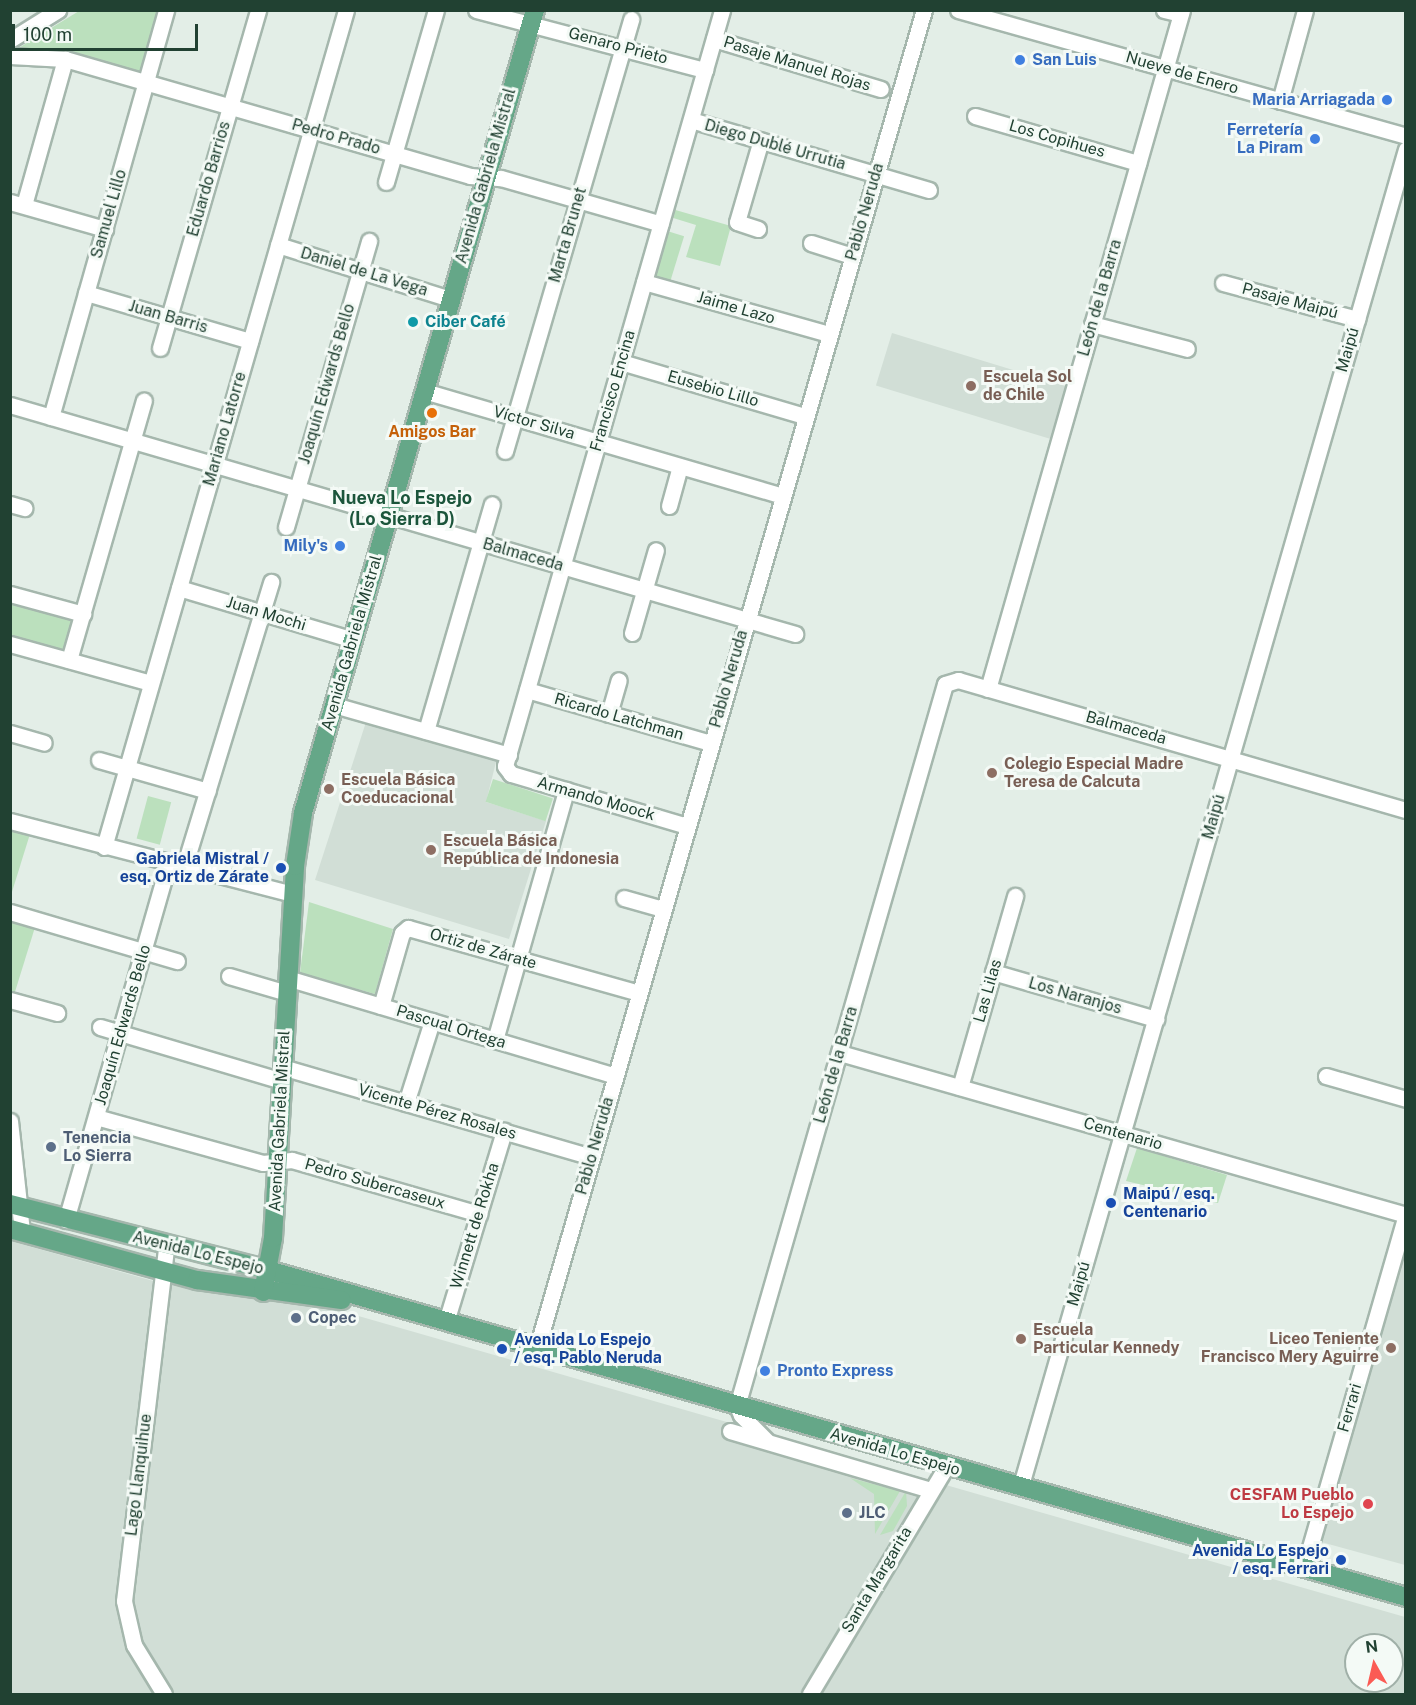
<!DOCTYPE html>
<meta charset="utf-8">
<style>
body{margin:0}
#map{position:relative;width:1416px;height:1705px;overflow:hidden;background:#e3eee7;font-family:"Public Sans",sans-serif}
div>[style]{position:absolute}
.built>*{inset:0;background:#d1ded6;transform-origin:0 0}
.green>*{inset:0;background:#bbe0bd;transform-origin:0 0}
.roads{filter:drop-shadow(2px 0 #a5b7ad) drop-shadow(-2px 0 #a5b7ad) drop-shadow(0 2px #a5b7ad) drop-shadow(0 -2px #a5b7ad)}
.minor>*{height:15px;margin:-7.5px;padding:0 7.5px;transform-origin:7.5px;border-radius:7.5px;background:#fff}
.major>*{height:18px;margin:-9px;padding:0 9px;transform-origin:9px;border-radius:9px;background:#65a788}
.dots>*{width:16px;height:16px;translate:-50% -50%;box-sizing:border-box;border:3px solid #f4faf6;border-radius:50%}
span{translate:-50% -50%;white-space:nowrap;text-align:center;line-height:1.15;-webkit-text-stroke:6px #f4faf6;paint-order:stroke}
.street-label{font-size:16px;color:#214132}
.shop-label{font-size:16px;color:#366cbe;font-weight:700}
.left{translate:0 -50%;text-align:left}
.right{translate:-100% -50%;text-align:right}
.culture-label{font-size:16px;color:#0d838f;font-weight:700}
.education-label{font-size:16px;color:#785e54;font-weight:700}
.food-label{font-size:16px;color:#c56008;font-weight:700}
.transit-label{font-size:16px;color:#164399;font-weight:700}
.service-label{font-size:16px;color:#4e5e75;font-weight:700}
.health-label{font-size:16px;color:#be3a42;font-weight:700}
.neighbourhood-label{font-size:18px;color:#1b553b;font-weight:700}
.frame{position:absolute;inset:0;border:12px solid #214132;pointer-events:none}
.north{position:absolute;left:1344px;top:1633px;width:60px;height:60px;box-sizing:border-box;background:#f4faf6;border:2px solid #a0b0a8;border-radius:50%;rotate:352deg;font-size:16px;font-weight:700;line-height:24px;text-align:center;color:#214132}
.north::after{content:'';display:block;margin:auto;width:21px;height:27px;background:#fb5b54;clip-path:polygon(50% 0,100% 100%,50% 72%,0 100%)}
.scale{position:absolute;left:12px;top:24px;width:186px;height:27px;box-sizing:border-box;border:3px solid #214132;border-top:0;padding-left:8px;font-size:18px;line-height:21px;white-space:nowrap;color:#214132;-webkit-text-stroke:4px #f4faf6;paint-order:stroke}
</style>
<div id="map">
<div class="built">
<i style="left:892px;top:333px;width:182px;height:55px;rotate:17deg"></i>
<i style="clip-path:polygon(366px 722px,497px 758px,486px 802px,546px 821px,509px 939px,315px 880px)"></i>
<i style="clip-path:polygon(evenodd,10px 1241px,157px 1282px,341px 1311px,1405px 1617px,1405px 1694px,11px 1694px,10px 1241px,1356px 1645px,1392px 1645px,1392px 1681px,1356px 1681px,1356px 1645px)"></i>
<i style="clip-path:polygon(1405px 1246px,1406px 1563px,1405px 1565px,1321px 1542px)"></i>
</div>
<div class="green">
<i style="clip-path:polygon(79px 11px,160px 11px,140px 76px,12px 52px)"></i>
<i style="clip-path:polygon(672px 209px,731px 226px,720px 266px,686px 257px,696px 225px,670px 217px)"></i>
<i style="left:664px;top:230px;width:21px;height:50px;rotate:17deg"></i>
<i style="clip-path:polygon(10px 601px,74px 618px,65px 654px,11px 638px)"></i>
<i style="left:493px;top:779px;width:63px;height:24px;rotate:18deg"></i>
<i style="left:148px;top:796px;width:24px;height:44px;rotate:15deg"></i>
<i style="clip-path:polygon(11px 828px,30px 834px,11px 895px)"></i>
<i style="clip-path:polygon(309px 902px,393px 929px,375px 994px,300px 973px)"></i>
<i style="clip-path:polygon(10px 916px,36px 924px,14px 995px,10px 994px)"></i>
<i style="clip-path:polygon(1137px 1148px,1227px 1175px,1218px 1203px,1126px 1181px)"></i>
<i style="clip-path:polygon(850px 1478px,900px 1491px,875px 1534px,874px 1494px)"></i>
<i style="clip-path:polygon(906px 1491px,907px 1506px,893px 1531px,880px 1535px)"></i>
</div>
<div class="roads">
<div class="minor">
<i style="left:476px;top:10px;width:237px;rotate:14.7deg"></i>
<i style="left:958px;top:10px;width:465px;rotate:15.7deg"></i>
<i style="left:1164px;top:10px;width:17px;rotate:13deg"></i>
<i style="left:714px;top:39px;width:174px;rotate:16.7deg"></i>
<i style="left:10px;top:40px;width:57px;rotate:-32deg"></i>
<i style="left:10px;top:56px;width:55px;rotate:3.1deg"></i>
<i style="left:65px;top:59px;width:422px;rotate:16.1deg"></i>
<i style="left:470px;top:176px;width:31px;rotate:4deg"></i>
<i style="left:501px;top:178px;width:166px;rotate:16deg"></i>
<i style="left:1280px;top:101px;width:94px;rotate:-74.6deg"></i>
<i style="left:975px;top:116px;width:170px;rotate:16.1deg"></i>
<i style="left:691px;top:120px;width:248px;rotate:16.4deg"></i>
<i style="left:386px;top:182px;width:179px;rotate:-73.8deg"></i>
<i style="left:10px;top:202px;width:99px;rotate:15.9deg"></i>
<i style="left:24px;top:205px;width:152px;rotate:-74.3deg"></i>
<i style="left:758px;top:229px;width:22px;rotate:-162deg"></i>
<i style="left:737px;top:222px;width:85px;rotate:-73.7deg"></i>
<i style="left:811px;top:243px;width:43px;rotate:17.6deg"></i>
<i style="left:278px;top:245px;width:180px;rotate:17.4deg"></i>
<i style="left:644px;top:282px;width:192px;rotate:15.7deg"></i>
<i style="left:1223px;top:283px;width:139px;rotate:15deg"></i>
<i style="left:86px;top:293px;width:171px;rotate:16.3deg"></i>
<i style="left:1092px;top:324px;width:98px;rotate:14.7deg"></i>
<i style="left:160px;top:348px;width:352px;rotate:-73.8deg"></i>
<i style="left:621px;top:362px;width:192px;rotate:16.4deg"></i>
<i style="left:424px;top:391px;width:373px;rotate:16.3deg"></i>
<i style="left:10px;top:405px;width:818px;rotate:16.26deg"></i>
<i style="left:51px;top:417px;width:423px;rotate:-74.2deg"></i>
<i style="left:505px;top:451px;width:450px;rotate:-73.7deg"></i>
<i style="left:10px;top:504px;width:15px;rotate:16deg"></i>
<i style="left:669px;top:506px;width:41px;rotate:-74.6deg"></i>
<i style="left:286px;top:527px;width:298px;rotate:-73.8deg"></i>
<i style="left:179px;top:588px;width:182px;rotate:16.6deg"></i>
<i style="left:10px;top:594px;width:76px;rotate:15.3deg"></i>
<i style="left:632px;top:633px;width:86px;rotate:-73.9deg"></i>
<i style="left:10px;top:644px;width:146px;rotate:15.5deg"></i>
<i style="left:69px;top:660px;width:270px;rotate:-73.9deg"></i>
<i style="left:988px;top:689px;width:706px;rotate:-74.05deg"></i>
<i style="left:527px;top:690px;width:191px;rotate:16.1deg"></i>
<i style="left:334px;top:705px;width:182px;rotate:15.9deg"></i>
<i style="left:609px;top:714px;width:35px;rotate:-74deg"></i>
<i style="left:426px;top:731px;width:236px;rotate:-73.8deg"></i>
<i style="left:10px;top:733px;width:35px;rotate:16deg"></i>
<i style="left:99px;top:760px;width:113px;rotate:15.9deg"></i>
<i style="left:10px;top:821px;width:292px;rotate:14.5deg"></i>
<i style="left:687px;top:826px;width:184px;rotate:-163.5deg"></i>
<i style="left:511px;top:774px;width:10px;rotate:-127deg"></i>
<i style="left:505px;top:766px;width:787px;rotate:-73.98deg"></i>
<i style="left:104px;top:847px;width:871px;rotate:-73.87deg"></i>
<i style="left:185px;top:864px;width:295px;rotate:-73deg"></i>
<i style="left:624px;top:898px;width:41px;rotate:15.8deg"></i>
<i style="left:10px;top:912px;width:174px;rotate:16.4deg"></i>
<i style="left:993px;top:972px;width:170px;rotate:16.1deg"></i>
<i style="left:229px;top:976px;width:60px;rotate:16.3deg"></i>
<i style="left:287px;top:978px;width:342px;rotate:16.6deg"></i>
<i style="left:10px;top:1000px;width:49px;rotate:15.5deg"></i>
<i style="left:381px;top:1006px;width:76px;rotate:-74deg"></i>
<i style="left:402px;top:933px;width:8px;rotate:-40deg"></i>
<i style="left:408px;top:928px;width:240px;rotate:15.7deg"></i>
<i style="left:100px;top:1027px;width:190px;rotate:16.5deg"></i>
<i style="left:495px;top:1040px;width:260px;rotate:-74.1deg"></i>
<i style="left:840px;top:1053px;width:589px;rotate:15.97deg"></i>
<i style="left:282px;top:1067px;width:323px;rotate:16.2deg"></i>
<i style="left:1326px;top:1076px;width:83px;rotate:16deg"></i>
<i style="left:960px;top:1087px;width:199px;rotate:-73.9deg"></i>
<i style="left:406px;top:1103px;width:86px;rotate:-72.4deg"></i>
<i style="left:96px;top:1117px;width:173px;rotate:15.4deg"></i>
<i style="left:263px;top:1163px;width:29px;rotate:-6deg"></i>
<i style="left:292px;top:1160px;width:195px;rotate:16.1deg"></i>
<i style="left:10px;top:1121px;width:112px;rotate:83.8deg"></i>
<i style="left:66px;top:1220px;width:370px;rotate:-74deg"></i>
<i style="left:446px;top:1322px;width:200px;rotate:-73.1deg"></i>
<i style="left:537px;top:1348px;width:1393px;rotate:-73.87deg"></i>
<i style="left:730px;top:1431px;width:209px;rotate:16.4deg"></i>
<i style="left:767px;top:1441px;width:37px;rotate:-135deg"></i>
<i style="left:741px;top:1415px;width:10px;rotate:-114deg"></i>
<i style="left:737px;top:1406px;width:751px;rotate:-73.93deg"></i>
<i style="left:945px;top:684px;width:14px;rotate:-17deg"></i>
<i style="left:958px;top:680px;width:466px;rotate:16.2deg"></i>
<i style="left:1021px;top:1485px;width:1390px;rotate:-73.92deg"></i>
<i style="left:1304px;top:1568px;width:368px;rotate:-73.9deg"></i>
<i style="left:164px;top:1694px;width:57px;rotate:-121.5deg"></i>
<i style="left:134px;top:1645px;width:45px;rotate:-102.8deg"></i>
<i style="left:124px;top:1601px;width:356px;rotate:-83.2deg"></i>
<i style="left:810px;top:1694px;width:265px;rotate:-59.1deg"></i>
</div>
<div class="major">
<i style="left:10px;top:1204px;width:266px;rotate:14.3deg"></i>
<i style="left:268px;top:1270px;width:1184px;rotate:16.03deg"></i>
<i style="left:10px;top:1229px;width:194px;rotate:15.3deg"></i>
<i style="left:197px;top:1280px;width:146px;rotate:7.9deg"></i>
<i style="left:263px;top:1292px;width:55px;rotate:-79.5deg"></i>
<i style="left:273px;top:1238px;width:373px;rotate:-86.6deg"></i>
<i style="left:295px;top:866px;width:54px;rotate:-81.4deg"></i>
<i style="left:303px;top:813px;width:836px;rotate:-73.89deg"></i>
</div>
</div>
<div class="dots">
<i style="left:1020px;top:60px;background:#3f7fe0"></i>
<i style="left:1387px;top:100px;background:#3f7fe0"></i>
<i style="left:1315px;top:139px;background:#3f7fe0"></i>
<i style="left:413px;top:322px;background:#0f9aa8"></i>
<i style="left:971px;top:386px;background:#8d6e63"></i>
<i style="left:432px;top:413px;background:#e8710a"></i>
<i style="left:340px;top:546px;background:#3f7fe0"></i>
<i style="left:992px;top:773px;background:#8d6e63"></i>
<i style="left:329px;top:789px;background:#8d6e63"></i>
<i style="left:431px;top:850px;background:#8d6e63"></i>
<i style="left:281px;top:868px;background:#1a4fb4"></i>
<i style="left:51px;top:1147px;background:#5c6f8a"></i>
<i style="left:1111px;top:1203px;background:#1a4fb4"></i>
<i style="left:296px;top:1318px;background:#5c6f8a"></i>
<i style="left:1021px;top:1339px;background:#8d6e63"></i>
<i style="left:1391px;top:1348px;background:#8d6e63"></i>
<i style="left:502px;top:1349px;background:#1a4fb4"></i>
<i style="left:765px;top:1371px;background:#3f7fe0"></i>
<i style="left:1368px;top:1504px;background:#e0444e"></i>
<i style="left:847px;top:1513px;background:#5c6f8a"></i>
<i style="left:1341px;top:1560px;background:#1a4fb4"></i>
</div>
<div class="street-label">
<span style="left:618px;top:46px;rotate:15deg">Genaro Prieto</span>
<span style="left:797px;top:64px;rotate:17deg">Pasaje Manuel Rojas</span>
<span style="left:1182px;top:73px;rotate:16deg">Nueve de Enero</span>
<span style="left:336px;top:137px;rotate:16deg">Pedro Prado</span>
<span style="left:1057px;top:139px;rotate:16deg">Los Copihues</span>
<span style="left:775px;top:145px;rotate:16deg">Diego Dublé Urrutia</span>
<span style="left:486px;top:176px;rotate:-74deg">Avenida Gabriela Mistral</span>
<span style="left:209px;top:179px;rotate:-74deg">Eduardo Barrios</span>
<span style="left:865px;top:212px;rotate:-74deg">Pablo Neruda</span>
<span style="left:109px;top:214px;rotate:-74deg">Samuel Lillo</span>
<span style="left:568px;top:235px;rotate:-74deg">Marta Brunet</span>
<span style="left:364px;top:272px;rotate:17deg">Daniel de La Vega</span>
<span style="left:1100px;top:298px;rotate:-74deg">León de la Barra</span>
<span style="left:1290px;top:301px;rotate:15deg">Pasaje Maipú</span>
<span style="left:736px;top:308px;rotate:16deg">Jaime Lazo</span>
<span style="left:168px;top:317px;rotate:16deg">Juan Barris</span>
<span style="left:1348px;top:350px;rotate:-74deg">Maipú</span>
<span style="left:327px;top:384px;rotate:-74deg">Joaquín Edwards Bello</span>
<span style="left:713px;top:389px;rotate:16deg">Eusebio Lillo</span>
<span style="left:613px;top:391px;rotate:-74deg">Francisco Encina</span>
<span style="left:534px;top:423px;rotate:16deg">Víctor Silva</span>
<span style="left:225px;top:429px;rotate:-74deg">Mariano Latorre</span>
<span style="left:523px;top:555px;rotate:16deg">Balmaceda</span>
<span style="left:266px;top:614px;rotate:17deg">Juan Mochi</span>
<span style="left:352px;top:643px;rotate:-74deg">Avenida Gabriela Mistral</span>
<span style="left:729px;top:679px;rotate:-74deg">Pablo Neruda</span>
<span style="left:619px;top:717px;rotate:16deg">Ricardo Latchman</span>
<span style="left:1126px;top:728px;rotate:16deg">Balmaceda</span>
<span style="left:596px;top:799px;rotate:16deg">Armando Moock</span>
<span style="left:1214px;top:817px;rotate:-74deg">Maipú</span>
<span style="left:483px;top:949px;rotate:16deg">Ortiz de Zárate</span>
<span style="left:988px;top:991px;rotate:-74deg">Las Lilas</span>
<span style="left:1075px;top:996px;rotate:16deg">Los Naranjos</span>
<span style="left:123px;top:1025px;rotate:-74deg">Joaquín Edwards Bello</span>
<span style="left:451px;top:1027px;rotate:17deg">Pascual Ortega</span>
<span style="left:836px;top:1065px;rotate:-74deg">León de la Barra</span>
<span style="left:437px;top:1112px;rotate:16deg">Vicente Pérez Rosales</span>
<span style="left:280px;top:1121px;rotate:-87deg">Avenida Gabriela Mistral</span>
<span style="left:1123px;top:1134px;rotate:16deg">Centenario</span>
<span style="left:595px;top:1146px;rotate:-74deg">Pablo Neruda</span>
<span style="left:375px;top:1184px;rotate:16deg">Pedro Subercaseux</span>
<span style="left:475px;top:1226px;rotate:-73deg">Winnett de Rokha</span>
<span style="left:198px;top:1253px;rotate:14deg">Avenida Lo Espejo</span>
<span style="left:1079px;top:1284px;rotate:-74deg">Maipú</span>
<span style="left:1350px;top:1408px;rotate:-74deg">Ferrari</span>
<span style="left:895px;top:1452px;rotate:16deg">Avenida Lo Espejo</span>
<span style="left:139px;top:1475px;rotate:-83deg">Lago Llanquihue</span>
<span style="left:877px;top:1580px;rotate:-59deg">Santa Margarita</span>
</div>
<div class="shop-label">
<span class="left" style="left:1032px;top:60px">San Luis</span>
<span class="right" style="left:1375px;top:100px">Maria Arriagada</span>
<span class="right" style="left:1303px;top:139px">Ferretería<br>La Piram</span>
<span class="right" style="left:328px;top:546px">Mily's</span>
<span class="left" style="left:777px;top:1371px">Pronto Express</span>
</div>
<div class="culture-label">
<span class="left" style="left:425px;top:322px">Ciber Café</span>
</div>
<div class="education-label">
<span class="left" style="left:983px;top:386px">Escuela Sol<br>de Chile</span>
<span class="left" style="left:1004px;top:773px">Colegio Especial Madre<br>Teresa de Calcuta</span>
<span class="left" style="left:341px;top:789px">Escuela Básica<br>Coeducacional</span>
<span class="left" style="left:443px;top:850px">Escuela Básica<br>República de Indonesia</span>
<span class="left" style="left:1033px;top:1339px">Escuela<br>Particular Kennedy</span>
<span class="right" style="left:1379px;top:1348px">Liceo Teniente<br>Francisco Mery Aguirre</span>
</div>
<div class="food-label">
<span style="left:432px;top:432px">Amigos Bar</span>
</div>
<div class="transit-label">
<span class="right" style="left:269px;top:868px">Gabriela Mistral /<br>esq. Ortiz de Zárate</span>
<span class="left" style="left:1123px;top:1203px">Maipú / esq.<br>Centenario</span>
<span class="left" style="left:514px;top:1349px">Avenida Lo Espejo<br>/ esq. Pablo Neruda</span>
<span class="right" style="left:1329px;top:1560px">Avenida Lo Espejo<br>/ esq. Ferrari</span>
</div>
<div class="service-label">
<span class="left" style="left:63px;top:1147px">Tenencia<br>Lo Sierra</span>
<span class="left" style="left:308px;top:1318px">Copec</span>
<span class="left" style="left:859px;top:1513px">JLC</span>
</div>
<div class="health-label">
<span class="right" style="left:1354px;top:1504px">CESFAM Pueblo<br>Lo Espejo</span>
</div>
<div class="neighbourhood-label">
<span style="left:402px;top:509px">Nueva Lo Espejo<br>(Lo Sierra D)</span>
</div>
<div class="frame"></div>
<div class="north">N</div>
<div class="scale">100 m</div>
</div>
